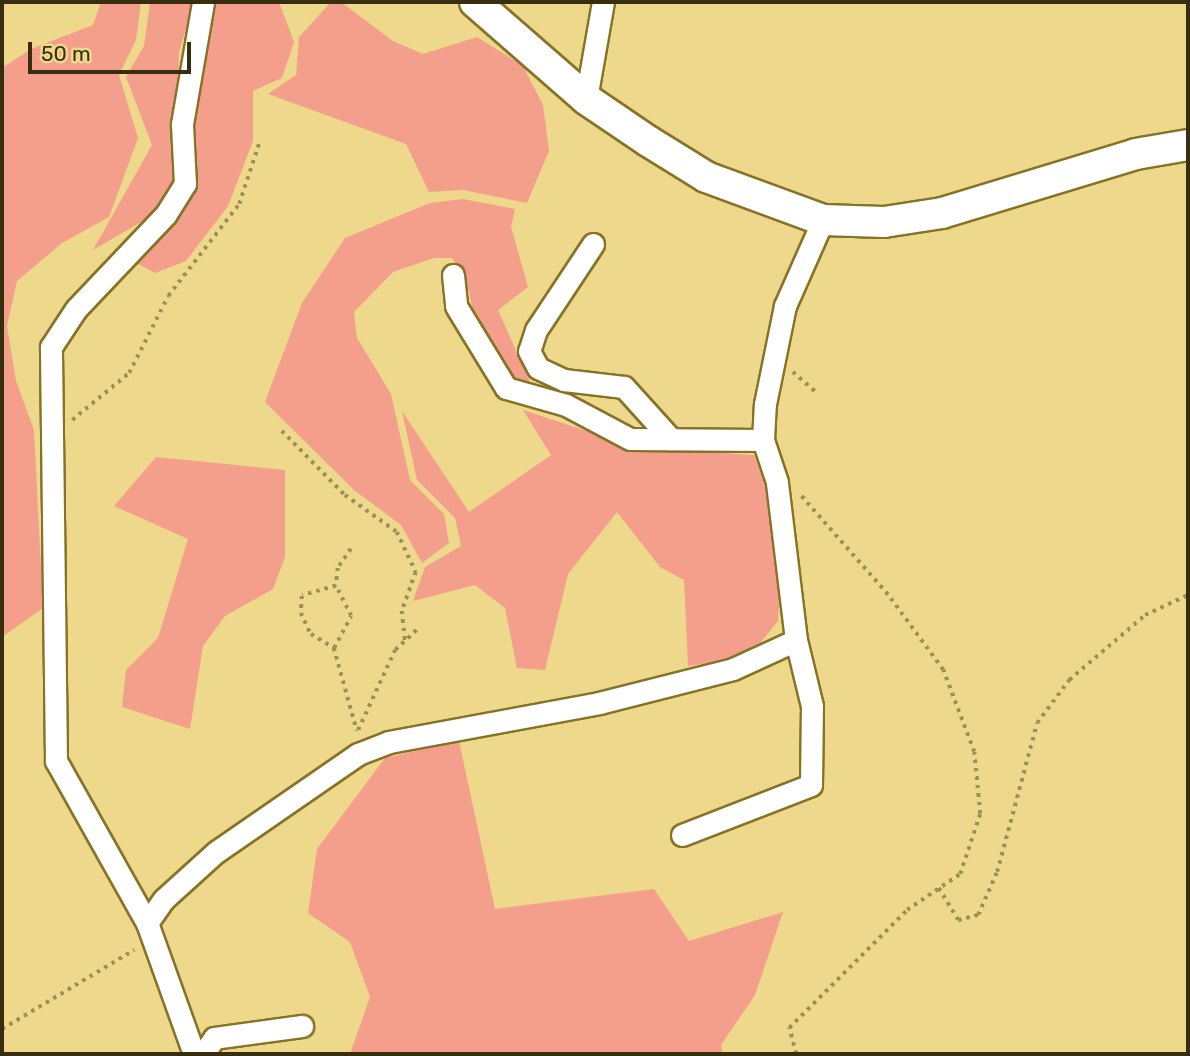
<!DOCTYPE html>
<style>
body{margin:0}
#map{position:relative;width:1190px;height:1056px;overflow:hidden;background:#edd88c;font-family:Rubik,sans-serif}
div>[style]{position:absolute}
.green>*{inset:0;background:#f39f8b}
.path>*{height:3.5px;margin-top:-1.75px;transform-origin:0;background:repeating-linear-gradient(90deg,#9f8f56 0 3.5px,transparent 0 8.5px)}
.roads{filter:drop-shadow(2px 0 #877325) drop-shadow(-2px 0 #877325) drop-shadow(0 2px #877325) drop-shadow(0 -2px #877325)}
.street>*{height:21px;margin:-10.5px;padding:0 10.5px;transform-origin:10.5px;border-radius:10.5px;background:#fff}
.secondary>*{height:30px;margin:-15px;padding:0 15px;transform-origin:15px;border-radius:15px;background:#fff}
span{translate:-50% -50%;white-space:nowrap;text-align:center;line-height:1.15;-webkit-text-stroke:5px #edd88c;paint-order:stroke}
.frame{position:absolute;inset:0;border:4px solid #362e0e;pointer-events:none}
.scale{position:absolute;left:28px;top:42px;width:163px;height:32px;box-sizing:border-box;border:4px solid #362e0e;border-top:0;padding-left:9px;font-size:21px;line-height:24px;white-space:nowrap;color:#362e0e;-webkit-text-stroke:5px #edd88c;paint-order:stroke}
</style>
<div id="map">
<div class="green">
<i style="clip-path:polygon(101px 2px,141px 2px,136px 40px,119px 75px,138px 138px,109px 217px,62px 243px,17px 281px,7px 326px,16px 381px,34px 430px,43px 608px,2px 637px,2px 68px,31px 49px,93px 25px)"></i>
<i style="clip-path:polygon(150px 2px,194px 2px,179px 52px,177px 182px,148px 218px,93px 250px,152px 145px,126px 77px,144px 46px)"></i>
<i style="clip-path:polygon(215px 2px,279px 2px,294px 42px,282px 78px,253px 91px,253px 141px,228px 206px,186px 261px,155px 273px,133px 261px,180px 211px,193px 183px,190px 127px,202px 39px)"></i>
<i style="clip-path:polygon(331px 2px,341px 2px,393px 41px,423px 54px,477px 37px,523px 66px,543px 105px,549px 151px,527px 203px,463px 190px,429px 192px,406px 144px,268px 94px,296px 75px,299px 37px)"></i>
<i style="clip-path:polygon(463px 199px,515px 209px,511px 227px,528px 287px,498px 310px,533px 389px,512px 382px,475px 319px,467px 284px,452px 258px,434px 258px,393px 272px,354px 312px,357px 338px,391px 394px,410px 480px,444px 514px,449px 543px,422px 563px,401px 525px,354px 490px,265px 402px,302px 303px,345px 238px,430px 203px)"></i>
<i style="clip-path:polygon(523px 410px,638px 448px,754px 455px,769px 497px,780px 590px,778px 621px,761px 642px,728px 660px,688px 666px,684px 580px,660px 567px,617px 512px,568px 574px,545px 670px,517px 668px,505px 608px,475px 585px,413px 601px,425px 567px,461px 546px,455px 518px,417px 480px,402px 411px,469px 512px,551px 455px)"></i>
<i style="clip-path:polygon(156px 457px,285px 470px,285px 557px,273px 589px,225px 616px,203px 646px,190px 729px,122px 707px,126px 670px,158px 638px,188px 539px,114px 506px)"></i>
<i style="clip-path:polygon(459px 741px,495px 909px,654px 889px,689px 941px,783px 912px,755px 995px,721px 1045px,723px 1054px,350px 1054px,370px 997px,350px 942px,308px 913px,317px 849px,385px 758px)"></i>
</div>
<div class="path">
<i style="left:793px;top:372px;width:32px;rotate:41deg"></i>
<i style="left:72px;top:420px;width:74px;rotate:-39.5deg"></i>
<i style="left:129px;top:373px;width:86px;rotate:-63.1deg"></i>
<i style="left:168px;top:296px;width:116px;rotate:-52.3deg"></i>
<i style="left:239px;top:204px;width:64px;rotate:-71.8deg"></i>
<i style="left:282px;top:431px;width:90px;rotate:45.5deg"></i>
<i style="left:345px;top:495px;width:64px;rotate:35.4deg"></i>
<i style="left:397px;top:532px;width:44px;rotate:64.6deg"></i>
<i style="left:416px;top:572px;width:41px;rotate:109.7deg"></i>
<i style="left:402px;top:611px;width:30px;rotate:84deg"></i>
<i style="left:351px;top:549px;width:23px;rotate:124deg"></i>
<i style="left:338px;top:568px;width:18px;rotate:96deg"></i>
<i style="left:336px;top:586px;width:35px;rotate:164deg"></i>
<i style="left:302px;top:596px;width:17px;rotate:93deg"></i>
<i style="left:301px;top:613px;width:23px;rotate:65deg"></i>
<i style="left:311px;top:634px;width:27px;rotate:31deg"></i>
<i style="left:334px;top:648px;width:86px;rotate:74.5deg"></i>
<i style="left:334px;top:648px;width:36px;rotate:-62deg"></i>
<i style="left:351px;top:616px;width:34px;rotate:-117deg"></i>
<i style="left:358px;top:730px;width:88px;rotate:-65.2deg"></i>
<i style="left:395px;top:650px;width:34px;rotate:-43deg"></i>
<i style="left:939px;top:888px;width:37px;rotate:59deg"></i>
<i style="left:958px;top:920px;width:21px;rotate:-14deg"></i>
<i style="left:978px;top:915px;width:47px;rotate:-66.2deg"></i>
<i style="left:997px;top:872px;width:154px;rotate:-75deg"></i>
<i style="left:1037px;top:723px;width:54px;rotate:-53.3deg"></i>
<i style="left:1069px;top:680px;width:100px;rotate:-40.5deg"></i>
<i style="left:1145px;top:615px;width:47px;rotate:-24.9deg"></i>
<i style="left:2px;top:1029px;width:154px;rotate:-30.9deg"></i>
<i style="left:796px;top:1054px;width:27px;rotate:-105deg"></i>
<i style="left:789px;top:1028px;width:167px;rotate:-45deg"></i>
<i style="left:907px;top:910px;width:64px;rotate:-34.2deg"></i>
<i style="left:960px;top:874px;width:63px;rotate:-71.6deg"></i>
<i style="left:980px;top:814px;width:62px;rotate:-95.5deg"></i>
<i style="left:974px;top:752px;width:88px;rotate:-110.7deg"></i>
<i style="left:943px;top:670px;width:93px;rotate:-126.3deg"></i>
<i style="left:888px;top:595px;width:133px;rotate:-131.3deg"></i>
</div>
<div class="roads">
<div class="street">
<i style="left:586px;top:99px;width:98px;rotate:-80.1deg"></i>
<i style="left:593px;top:244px;width:103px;rotate:123.5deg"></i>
<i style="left:536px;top:330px;width:22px;rotate:108deg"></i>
<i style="left:529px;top:351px;width:19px;rotate:62deg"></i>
<i style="left:538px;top:368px;width:29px;rotate:25deg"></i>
<i style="left:564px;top:380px;width:60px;rotate:6.7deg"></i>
<i style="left:624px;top:387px;width:70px;rotate:47.9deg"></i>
<i style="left:453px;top:275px;width:31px;rotate:84deg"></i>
<i style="left:456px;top:306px;width:96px;rotate:58.6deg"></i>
<i style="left:506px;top:388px;width:62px;rotate:15.8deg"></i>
<i style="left:566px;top:405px;width:72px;rotate:28deg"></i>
<i style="left:630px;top:439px;width:133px;rotate:0.4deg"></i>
<i style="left:682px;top:835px;width:138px;rotate:-21.2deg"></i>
<i style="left:811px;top:785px;width:79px;rotate:-89.3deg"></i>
<i style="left:812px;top:706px;width:68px;rotate:-103.6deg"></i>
<i style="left:147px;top:923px;width:29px;rotate:-55deg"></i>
<i style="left:164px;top:899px;width:70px;rotate:-42.1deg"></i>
<i style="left:216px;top:852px;width:173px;rotate:-34.6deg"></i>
<i style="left:358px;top:754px;width:33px;rotate:-21deg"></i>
<i style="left:389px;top:742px;width:214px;rotate:-10.5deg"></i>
<i style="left:599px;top:703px;width:138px;rotate:-14.2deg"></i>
<i style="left:733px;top:669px;width:69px;rotate:-24.7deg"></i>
<i style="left:796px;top:640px;width:159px;rotate:-96.9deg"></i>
<i style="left:777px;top:482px;width:44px;rotate:-108.4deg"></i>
<i style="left:763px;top:440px;width:36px;rotate:-87deg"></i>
<i style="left:765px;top:404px;width:100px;rotate:-78.5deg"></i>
<i style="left:785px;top:306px;width:94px;rotate:-66.2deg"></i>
<i style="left:194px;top:1054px;width:139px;rotate:-109.7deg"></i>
<i style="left:147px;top:923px;width:186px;rotate:-119.3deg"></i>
<i style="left:56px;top:761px;width:414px;rotate:-90.7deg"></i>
<i style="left:51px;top:347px;width:45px;rotate:-56.7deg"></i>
<i style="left:76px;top:309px;width:131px;rotate:-46.5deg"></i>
<i style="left:166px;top:214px;width:36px;rotate:-58deg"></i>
<i style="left:185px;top:184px;width:60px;rotate:-92.9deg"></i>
<i style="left:182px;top:124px;width:124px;rotate:-80.2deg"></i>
<i style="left:203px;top:1054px;width:19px;rotate:-55deg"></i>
<i style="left:214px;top:1038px;width:89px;rotate:-7.8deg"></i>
</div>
<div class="secondary">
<i style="left:475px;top:2px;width:147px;rotate:41.1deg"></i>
<i style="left:586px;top:99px;width:75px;rotate:34.1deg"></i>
<i style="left:648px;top:141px;width:68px;rotate:31.8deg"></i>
<i style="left:706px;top:177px;width:125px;rotate:20.2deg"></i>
<i style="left:823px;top:220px;width:61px;rotate:1.9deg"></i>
<i style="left:884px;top:222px;width:59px;rotate:-8.8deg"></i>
<i style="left:942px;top:213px;width:203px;rotate:-16.9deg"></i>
<i style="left:1136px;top:154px;width:53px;rotate:-9.8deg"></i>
</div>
</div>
<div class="frame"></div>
<div class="scale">50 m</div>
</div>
